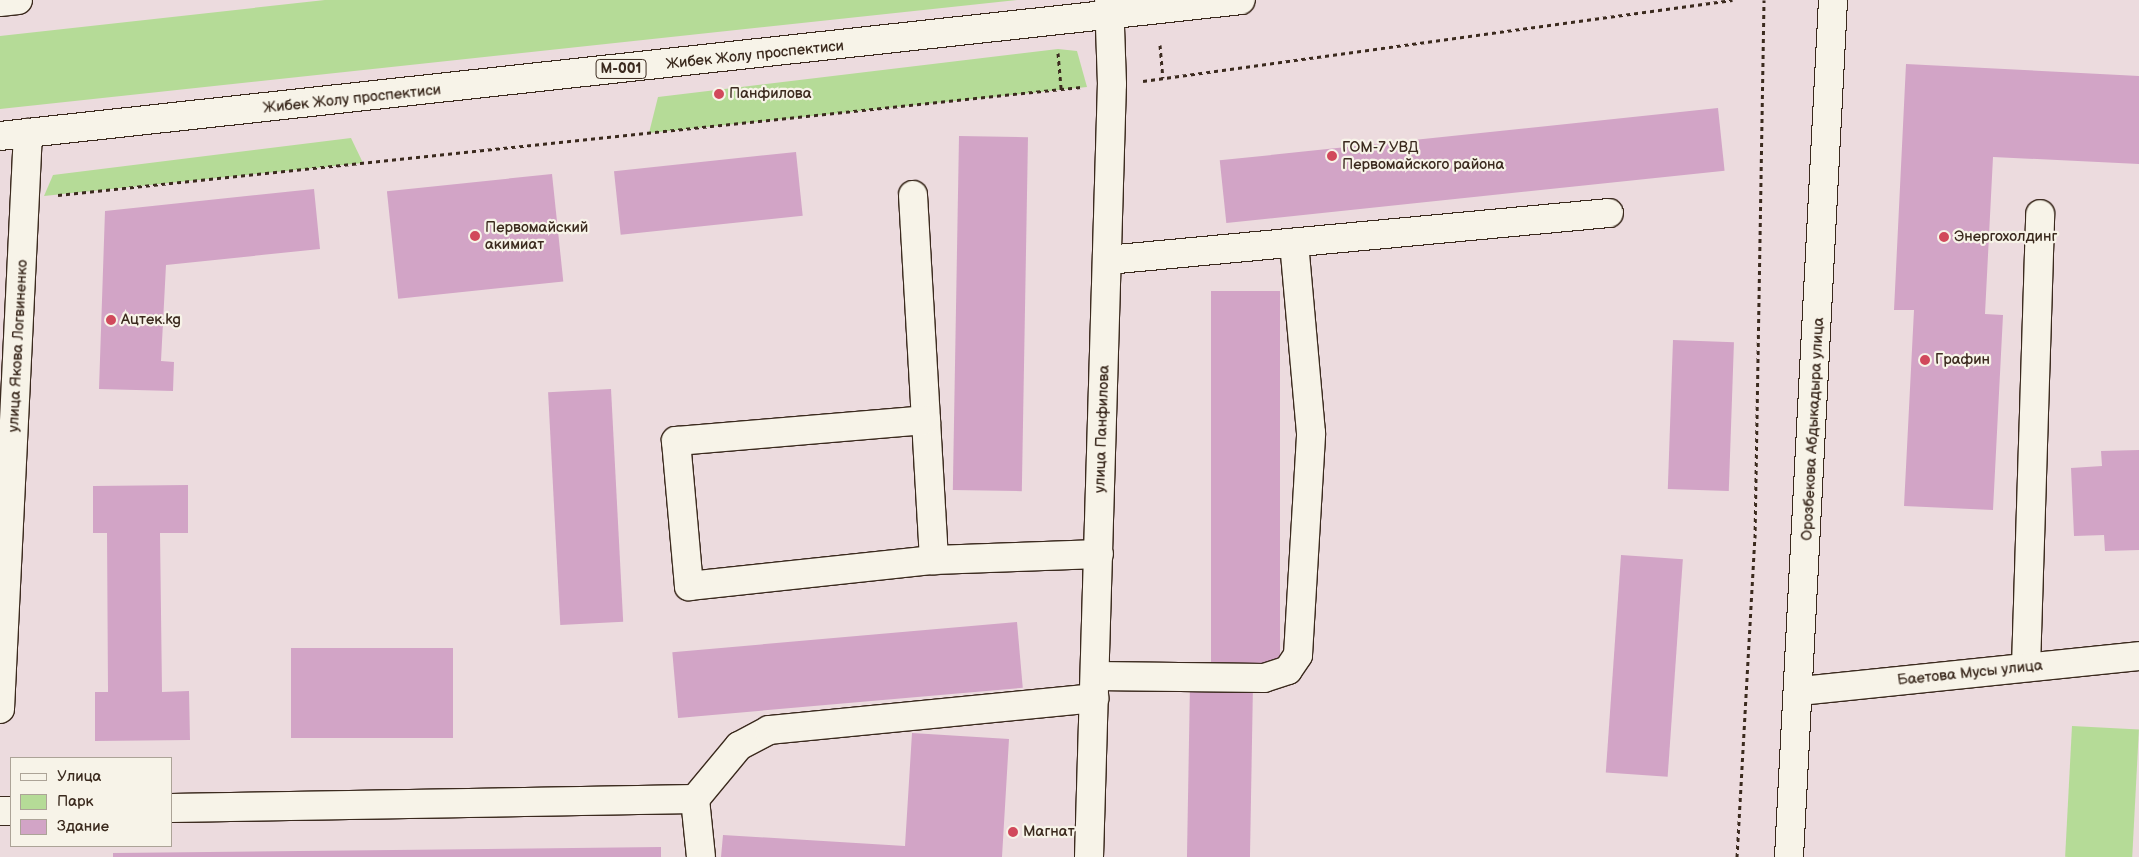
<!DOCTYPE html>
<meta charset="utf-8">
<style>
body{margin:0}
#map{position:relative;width:2139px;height:857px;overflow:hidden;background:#ecdbde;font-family:"Balsamiq Sans",sans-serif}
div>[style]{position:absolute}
.green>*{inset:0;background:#b5db97;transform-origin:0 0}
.building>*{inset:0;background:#d2a4c6;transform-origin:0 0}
.path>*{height:3px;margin-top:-1.5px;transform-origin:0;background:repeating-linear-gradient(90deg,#3b2a1e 0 4px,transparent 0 8px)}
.roads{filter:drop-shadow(1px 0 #3b2a1e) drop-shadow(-1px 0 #3b2a1e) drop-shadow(0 1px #3b2a1e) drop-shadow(0 -1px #3b2a1e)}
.minor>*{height:28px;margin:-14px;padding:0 14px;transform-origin:14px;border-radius:14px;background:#f7f3e8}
.major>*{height:28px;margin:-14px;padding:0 14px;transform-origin:14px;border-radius:14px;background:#f7f3e8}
.dots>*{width:14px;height:14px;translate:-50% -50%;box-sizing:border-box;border:2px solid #f7f3e8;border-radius:50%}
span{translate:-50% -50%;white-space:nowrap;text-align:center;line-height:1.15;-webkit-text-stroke:4.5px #f7f3e8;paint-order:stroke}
.shield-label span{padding:1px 4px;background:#f7f3e8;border:1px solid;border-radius:4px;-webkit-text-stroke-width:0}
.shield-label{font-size:14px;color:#3b2a1e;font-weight:700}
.street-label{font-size:15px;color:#3b2a1e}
.poi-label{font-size:15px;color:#3b2a1e}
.left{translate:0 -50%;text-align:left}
.legend{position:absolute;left:10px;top:757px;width:162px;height:90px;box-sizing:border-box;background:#f7f3e8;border:1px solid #aca397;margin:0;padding:6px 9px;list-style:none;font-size:15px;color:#3b2a1e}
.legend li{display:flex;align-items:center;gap:10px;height:25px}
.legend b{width:25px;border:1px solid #aca397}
</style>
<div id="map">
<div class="green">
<i style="clip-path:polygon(325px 0,1017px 0,0 109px,0 36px)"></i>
<i style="clip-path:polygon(1058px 49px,1077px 51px,1087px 87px,649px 133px,658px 97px)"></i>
<i style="clip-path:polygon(351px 138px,363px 163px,44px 196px,53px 175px)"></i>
<i style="left:2072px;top:726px;width:67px;height:131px;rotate:3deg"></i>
</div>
<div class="building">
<i style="clip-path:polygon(1906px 64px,2139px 76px,2139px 164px,1993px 157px,1985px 314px,2003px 315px,1993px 510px,1904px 506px,1914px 310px,1894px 310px)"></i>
<i style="left:1718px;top:108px;width:63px;height:501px;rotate:84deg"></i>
<i style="left:959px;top:136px;width:69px;height:354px;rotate:1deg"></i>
<i style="left:796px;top:152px;width:64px;height:183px;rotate:84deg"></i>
<i style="left:552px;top:174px;width:108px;height:166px;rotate:84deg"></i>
<i style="clip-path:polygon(314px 189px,320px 249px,166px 265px,161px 361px,174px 362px,173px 391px,99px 389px,105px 211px)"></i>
<i style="left:1211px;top:291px;width:69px;height:381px"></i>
<i style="left:1673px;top:340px;width:61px;height:149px;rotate:2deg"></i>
<i style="left:611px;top:389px;width:233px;height:63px;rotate:87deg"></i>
<i style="clip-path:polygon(2139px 450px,2139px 550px,2105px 551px,2104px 535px,2074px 536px,2071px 468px,2102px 466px,2101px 451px)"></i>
<i style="clip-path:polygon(188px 485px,188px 533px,160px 533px,162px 692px,189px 691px,190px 740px,95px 741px,95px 692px,108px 692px,107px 533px,93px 533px,93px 486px)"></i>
<i style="left:1621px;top:555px;width:62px;height:218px;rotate:4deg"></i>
<i style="left:1017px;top:622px;width:66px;height:346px;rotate:85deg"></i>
<i style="left:291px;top:648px;width:162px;height:90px"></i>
<i style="left:1190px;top:683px;width:63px;height:174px;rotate:1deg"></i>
<i style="clip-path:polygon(912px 733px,1009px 739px,1002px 857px,721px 857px,723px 835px,905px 846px)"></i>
<i style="clip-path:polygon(661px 847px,661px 857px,113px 857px,113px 853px)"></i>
</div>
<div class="path">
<i style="left:1160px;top:45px;width:33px;rotate:85deg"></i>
<i style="left:1058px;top:53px;width:37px;rotate:85deg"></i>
<i style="left:1143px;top:81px;width:595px;rotate:-7.83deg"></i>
<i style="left:58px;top:195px;width:1029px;rotate:-6.03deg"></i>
<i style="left:1737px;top:857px;width:320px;rotate:-86.8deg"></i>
<i style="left:1755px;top:538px;width:538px;rotate:-89.04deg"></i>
</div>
<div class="roads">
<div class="minor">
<i style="left:913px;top:195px;width:366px;rotate:86.7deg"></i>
<i style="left:1107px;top:260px;width:504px;rotate:-5.35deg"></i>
<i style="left:926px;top:420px;width:251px;rotate:175.2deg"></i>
<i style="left:676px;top:441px;width:146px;rotate:84.9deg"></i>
<i style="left:689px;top:586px;width:246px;rotate:-6.1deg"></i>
<i style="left:934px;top:560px;width:165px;rotate:-2.1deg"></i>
<i style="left:2026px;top:667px;width:453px;rotate:-88.2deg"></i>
<i style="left:1095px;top:676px;width:169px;rotate:0.7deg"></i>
<i style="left:1264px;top:678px;width:25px;rotate:-18deg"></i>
<i style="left:1288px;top:670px;width:18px;rotate:-56deg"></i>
<i style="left:1298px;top:655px;width:222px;rotate:-86.6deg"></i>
<i style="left:1311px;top:433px;width:191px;rotate:-95.1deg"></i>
<i style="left:1801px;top:691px;width:340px;rotate:-5.9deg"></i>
<i style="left:0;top:709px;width:577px;rotate:-87.22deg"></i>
<i style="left:695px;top:799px;width:58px;rotate:84.1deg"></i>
<i style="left:171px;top:808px;width:524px;rotate:-0.98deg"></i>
<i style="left:695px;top:799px;width:69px;rotate:-50.3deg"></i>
<i style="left:739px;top:746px;width:34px;rotate:-28deg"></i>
<i style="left:769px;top:730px;width:327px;rotate:-5.6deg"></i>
<i style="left:0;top:811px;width:11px"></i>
<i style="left:1089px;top:857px;width:773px;rotate:-88.3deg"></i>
<i style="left:1112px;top:84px;width:84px;rotate:-92deg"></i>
<i style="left:1789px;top:857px;width:858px;rotate:-87.06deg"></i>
</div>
<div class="major">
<i style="left:0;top:2px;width:18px;rotate:-6deg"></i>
<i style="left:0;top:136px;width:1248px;rotate:-6.25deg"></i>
</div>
</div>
<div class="dots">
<i style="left:719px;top:94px;background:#d1495b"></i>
<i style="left:1332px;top:156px;background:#d1495b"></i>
<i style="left:475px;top:236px;background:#d1495b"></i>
<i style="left:1944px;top:237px;background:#d1495b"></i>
<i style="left:111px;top:320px;background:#d1495b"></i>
<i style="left:1925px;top:360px;background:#d1495b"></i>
<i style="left:1013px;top:832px;background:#d1495b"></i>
</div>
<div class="shield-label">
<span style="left:621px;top:69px">М-001</span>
</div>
<div class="street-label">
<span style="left:755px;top:55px;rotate:-6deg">Жибек Жолу проспектиси</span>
<span style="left:352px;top:99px;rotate:-6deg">Жибек Жолу проспектиси</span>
<span style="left:18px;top:346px;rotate:-87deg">улица Якова Логвиненко</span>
<span style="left:1102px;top:429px;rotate:-88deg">улица Панфилова</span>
<span style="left:1813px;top:429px;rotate:-87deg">Орозбекова Абдыкадыра улица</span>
<span style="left:1970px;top:673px;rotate:-6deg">Баетова Мусы улица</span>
</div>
<div class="poi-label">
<span class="left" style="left:729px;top:94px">Панфилова</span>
<span class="left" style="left:1342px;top:156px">ГОМ-7 УВД<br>Первомайского района</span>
<span class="left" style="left:485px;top:236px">Первомайский<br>акимиат</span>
<span class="left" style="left:1954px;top:237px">Энергохолдинг</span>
<span class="left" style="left:121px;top:320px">Ацтек.kg</span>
<span class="left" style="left:1935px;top:360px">Графин</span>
<span class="left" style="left:1023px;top:832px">Магнат</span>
</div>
<ul class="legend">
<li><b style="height:6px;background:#f7f3e8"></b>Улица</li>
<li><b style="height:14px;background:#b5db97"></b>Парк</li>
<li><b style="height:14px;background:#d2a4c6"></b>Здание</li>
</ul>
</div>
